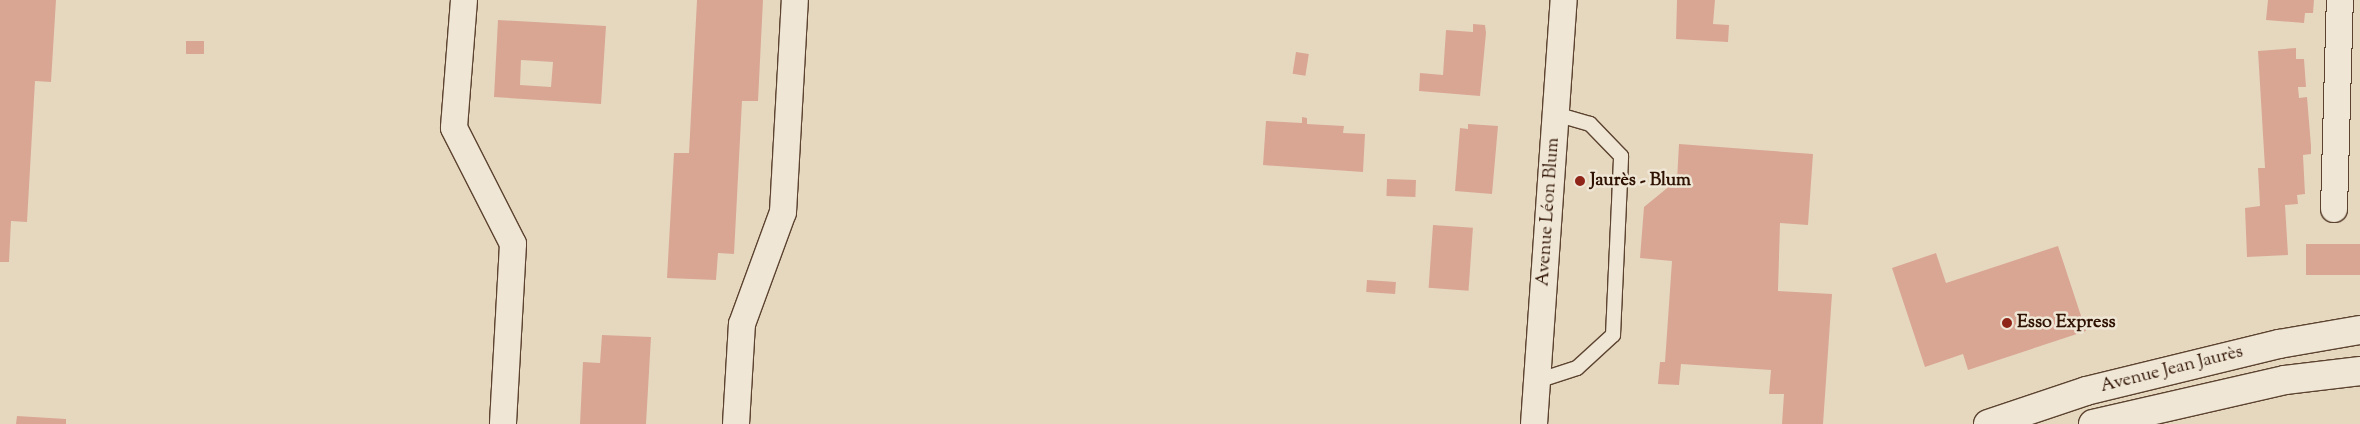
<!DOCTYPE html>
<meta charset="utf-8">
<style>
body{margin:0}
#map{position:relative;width:2360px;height:424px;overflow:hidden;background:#e6d8bf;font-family:"Sorts Mill Goudy",serif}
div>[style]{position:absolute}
.building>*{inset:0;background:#d9a694;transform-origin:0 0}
.roads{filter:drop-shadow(1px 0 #5c4330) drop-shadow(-1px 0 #5c4330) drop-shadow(0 1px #5c4330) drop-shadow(0 -1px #5c4330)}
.lane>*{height:14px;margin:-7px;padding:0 7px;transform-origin:7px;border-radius:7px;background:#efe6d5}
.street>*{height:26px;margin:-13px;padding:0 13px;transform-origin:13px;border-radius:13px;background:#efe6d5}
.secondary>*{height:28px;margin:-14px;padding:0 14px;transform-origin:14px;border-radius:14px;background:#efe6d5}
.dots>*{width:14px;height:14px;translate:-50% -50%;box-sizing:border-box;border:2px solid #efe6d5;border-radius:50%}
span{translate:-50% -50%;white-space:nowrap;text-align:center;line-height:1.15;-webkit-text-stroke:5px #efe6d5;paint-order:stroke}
.poi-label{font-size:18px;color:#2e1100;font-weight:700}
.left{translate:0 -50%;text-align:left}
.street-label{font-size:18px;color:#2e1100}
</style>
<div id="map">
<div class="building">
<i style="clip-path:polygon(0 0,56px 0,51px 82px,35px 81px,27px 222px,11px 221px,9px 262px,0 262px)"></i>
<i style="clip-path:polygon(697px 0,763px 0,758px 101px,742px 101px,734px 254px,718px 253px,716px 280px,667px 278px,674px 153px,689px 153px)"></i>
<i style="clip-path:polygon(1677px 0,1715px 0,1713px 24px,1729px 25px,1728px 42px,1676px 39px)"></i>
<i style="clip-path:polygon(2268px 0,2314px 0,2313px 13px,2305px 13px,2304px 23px,2266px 20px)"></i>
<i style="clip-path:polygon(evenodd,498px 20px,606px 26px,601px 104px,494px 97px,498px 20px,521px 60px,553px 62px,551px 87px,520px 85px,521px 60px)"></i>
<i style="clip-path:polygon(1473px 24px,1485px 25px,1486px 33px,1480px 96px,1419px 91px,1420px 73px,1443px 75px,1446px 30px,1473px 32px)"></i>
<i style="left:186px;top:41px;width:18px;height:13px"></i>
<i style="clip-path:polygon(2296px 48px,2296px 59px,2304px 59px,2306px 87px,2298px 87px,2299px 98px,2307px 97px,2311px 146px,2311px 154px,2303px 155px,2305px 194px,2297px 195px,2298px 204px,2285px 205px,2288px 255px,2247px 257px,2245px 208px,2260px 206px,2258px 168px,2265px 168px,2258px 51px)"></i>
<i style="left:1296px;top:52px;width:13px;height:22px;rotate:9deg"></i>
<i style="clip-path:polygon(1302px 117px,1307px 118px,1307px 124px,1344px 126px,1343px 133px,1365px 134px,1363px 172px,1263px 165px,1266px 121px,1302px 123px)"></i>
<i style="clip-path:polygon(1468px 124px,1498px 126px,1492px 194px,1455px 191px,1460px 128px,1468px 129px)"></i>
<i style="clip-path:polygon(1679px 144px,1813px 154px,1808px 225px,1780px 223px,1778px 291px,1832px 294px,1823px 424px,1782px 424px,1784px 394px,1769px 394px,1771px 370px,1681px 364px,1679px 385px,1658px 384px,1660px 362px,1665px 362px,1672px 261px,1640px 258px,1644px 207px,1677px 180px)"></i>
<i style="left:1387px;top:179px;width:29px;height:17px;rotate:2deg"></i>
<i style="left:1433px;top:225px;width:40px;height:63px;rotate:4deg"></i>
<i style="left:2360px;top:244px;width:31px;height:54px;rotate:90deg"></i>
<i style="clip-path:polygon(2058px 246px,2086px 331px,1968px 370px,1963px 354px,1925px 367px,1892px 268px,1936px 253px,1946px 283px)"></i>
<i style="left:1367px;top:280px;width:29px;height:12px;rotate:4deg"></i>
<i style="clip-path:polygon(602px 335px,651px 337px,646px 424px,580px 424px,583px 362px,600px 363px)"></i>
<i style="clip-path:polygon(17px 416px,66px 419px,66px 424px,16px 424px)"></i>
</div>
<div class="roads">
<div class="lane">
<i style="left:1537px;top:381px;width:42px;rotate:-18deg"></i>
<i style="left:1577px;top:368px;width:49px;rotate:-42.5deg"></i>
<i style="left:1613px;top:335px;width:179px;rotate:-87.4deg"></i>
<i style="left:1621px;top:156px;width:45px;rotate:-134.1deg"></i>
<i style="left:1590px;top:124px;width:35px;rotate:-164deg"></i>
</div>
<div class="street">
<i style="left:464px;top:0;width:128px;rotate:94.5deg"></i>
<i style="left:454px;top:128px;width:130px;rotate:63deg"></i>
<i style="left:513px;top:244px;width:180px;rotate:93.2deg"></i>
<i style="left:2334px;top:209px;width:209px;rotate:-88.4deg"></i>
<i style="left:736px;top:424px;width:100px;rotate:-86.6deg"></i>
<i style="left:742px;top:324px;width:119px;rotate:-69.9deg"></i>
<i style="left:783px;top:212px;width:212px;rotate:-86.8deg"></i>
<i style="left:1534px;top:424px;width:425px;rotate:-86deg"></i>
</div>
<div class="secondary">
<i style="left:1988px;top:424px;width:103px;rotate:-18.6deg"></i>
<i style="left:2086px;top:391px;width:199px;rotate:-13.7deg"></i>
<i style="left:2279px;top:344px;width:82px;rotate:-9.8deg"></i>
<i style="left:2093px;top:424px;width:197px;rotate:-12.9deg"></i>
<i style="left:2285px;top:380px;width:76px;rotate:-6.8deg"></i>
</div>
</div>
<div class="dots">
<i style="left:1580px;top:181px;background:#8f2418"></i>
<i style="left:2007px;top:323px;background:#8f2418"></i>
</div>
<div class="poi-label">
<span class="left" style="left:1590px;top:181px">Jaurès - Blum</span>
<span class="left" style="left:2017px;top:323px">Esso Express</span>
</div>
<div class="street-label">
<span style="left:1549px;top:212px;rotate:-86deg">Avenue Léon Blum</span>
<span style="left:2172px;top:370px;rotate:-14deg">Avenue Jean Jaurès</span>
</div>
</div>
